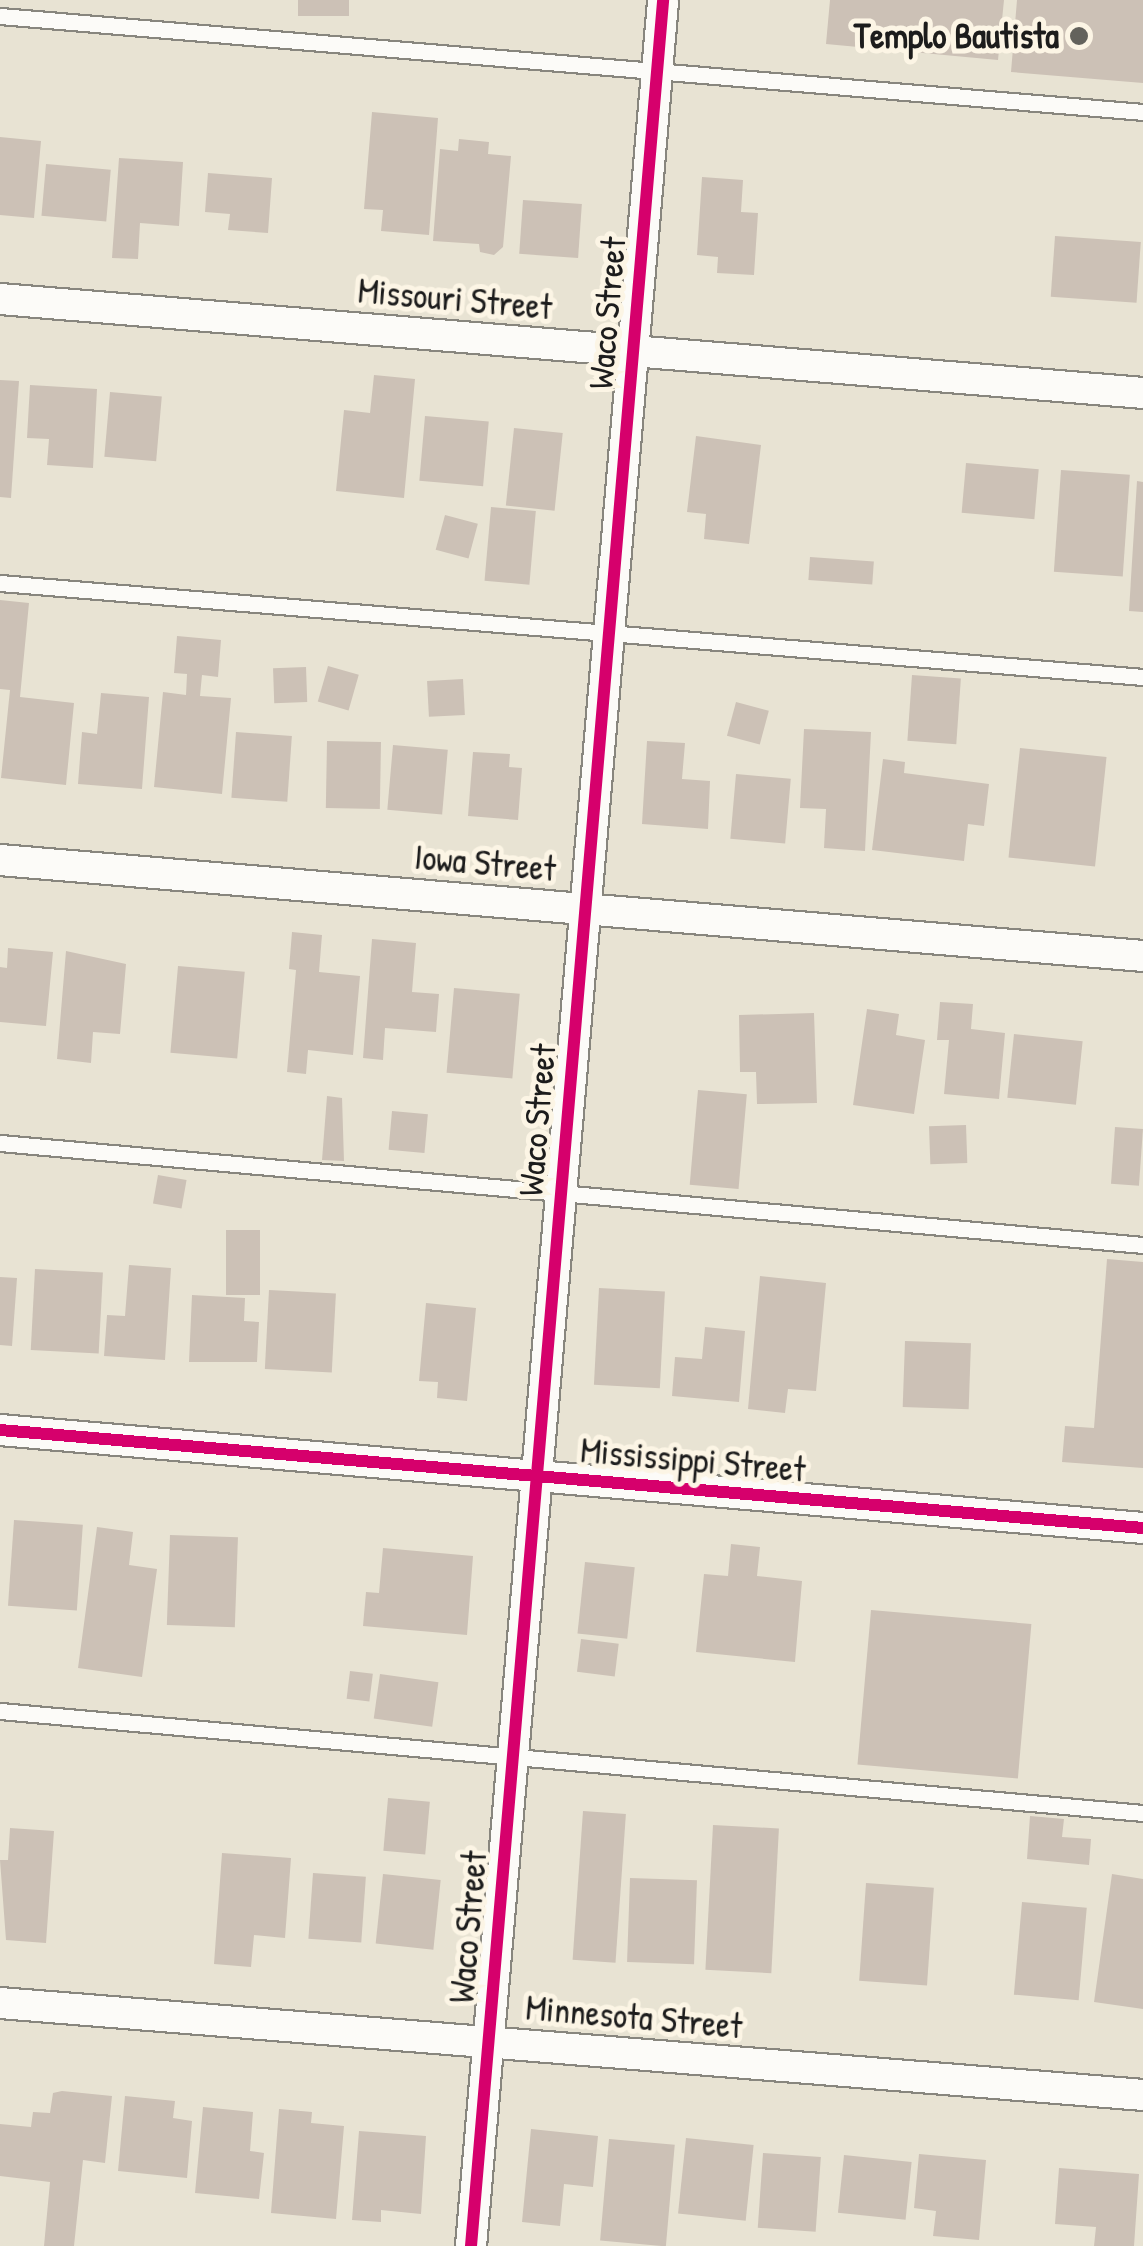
<!DOCTYPE html>
<style>
body{margin:0}
#map{position:relative;width:1143px;height:2246px;overflow:hidden;background:#e8e3d3;font-family:"Patrick Hand",sans-serif}
div>[style]{position:absolute}
.building>*{inset:0;background:#ccc1b6;transform-origin:0 0}
.roads{filter:drop-shadow(2px 0 #88867e) drop-shadow(-2px 0 #88867e) drop-shadow(0 2px #88867e) drop-shadow(0 -2px #88867e)}
.service>*{height:15px;margin:-7.5px;padding:0 7.5px;transform-origin:7.5px;border-radius:7.5px;background:#fcfbf8}
.minor>*{height:30px;margin:-15px;padding:0 15px;transform-origin:15px;border-radius:15px;background:#fcfbf8}
.cycleway>*{height:12px;margin:-6px;padding:0 6px;transform-origin:6px;border-radius:6px;background:#d6006c}
.dots>*{width:28px;height:28px;translate:-50% -50%;box-sizing:border-box;border:5px solid #fcf5e5;border-radius:50%}
span{translate:-50% -50%;white-space:nowrap;text-align:center;line-height:1.15;-webkit-text-stroke:10px #fcf5e5;paint-order:stroke}
.poi-label{font-size:35px;color:#1c1c1c;font-weight:700}
.right{translate:-100% -50%;text-align:right}
.street-label{font-size:35px;color:#1c1c1c}
</style>
<div id="map">
<div class="building">
<i style="left:298px;top:0;width:51px;height:16px"></i>
<i style="clip-path:polygon(830px 0,1004px 0,998px 60px,826px 44px)"></i>
<i style="clip-path:polygon(1017px 0,1143px 0,1143px 83px,1011px 72px)"></i>
<i style="clip-path:polygon(372px 112px,438px 118px,429px 235px,381px 231px,383px 210px,364px 209px)"></i>
<i style="clip-path:polygon(0 137px,41px 141px,34px 218px,0 215px)"></i>
<i style="clip-path:polygon(459px 139px,489px 142px,488px 154px,511px 156px,503px 247px,494px 255px,480px 252px,479px 244px,433px 241px,440px 149px,458px 151px)"></i>
<i style="clip-path:polygon(119px 158px,183px 162px,179px 226px,140px 223px,138px 259px,112px 258px)"></i>
<i style="left:46px;top:164px;width:65px;height:52px;rotate:5deg"></i>
<i style="clip-path:polygon(208px 173px,272px 178px,268px 233px,228px 230px,230px 214px,205px 212px)"></i>
<i style="clip-path:polygon(702px 177px,743px 180px,741px 212px,758px 213px,754px 275px,717px 273px,718px 257px,697px 255px)"></i>
<i style="left:523px;top:200px;width:59px;height:54px;rotate:4deg"></i>
<i style="left:1055px;top:236px;width:86px;height:61px;rotate:4deg"></i>
<i style="clip-path:polygon(374px 375px,415px 379px,404px 498px,336px 491px,344px 410px,370px 413px)"></i>
<i style="clip-path:polygon(0 380px,19px 381px,11px 498px,0 497px)"></i>
<i style="clip-path:polygon(30px 385px,97px 389px,93px 468px,47px 465px,49px 439px,27px 438px)"></i>
<i style="left:110px;top:392px;width:52px;height:65px;rotate:5deg"></i>
<i style="left:425px;top:416px;width:64px;height:65px;rotate:5deg"></i>
<i style="left:514px;top:428px;width:49px;height:78px;rotate:6deg"></i>
<i style="clip-path:polygon(696px 436px,761px 445px,749px 544px,704px 539px,706px 514px,687px 512px)"></i>
<i style="left:966px;top:463px;width:73px;height:50px;rotate:5deg"></i>
<i style="left:1061px;top:470px;width:69px;height:102px;rotate:4deg"></i>
<i style="clip-path:polygon(1137px 481px,1143px 482px,1143px 612px,1129px 611px)"></i>
<i style="left:491px;top:507px;width:45px;height:74px;rotate:5deg"></i>
<i style="left:445px;top:515px;width:34px;height:36px;rotate:15deg"></i>
<i style="left:810px;top:557px;width:64px;height:23px;rotate:4deg"></i>
<i style="clip-path:polygon(0 600px,29px 603px,20px 697px,74px 703px,66px 785px,1px 778px,10px 690px,0 689px)"></i>
<i style="clip-path:polygon(177px 636px,221px 640px,218px 677px,202px 675px,200px 696px,231px 698px,222px 794px,154px 787px,163px 692px,186px 695px,187px 674px,174px 673px)"></i>
<i style="left:328px;top:666px;width:32px;height:37px;rotate:16deg"></i>
<i style="left:306px;top:667px;width:35px;height:33px;rotate:88deg"></i>
<i style="left:912px;top:675px;width:49px;height:66px;rotate:4deg"></i>
<i style="left:463px;top:679px;width:36px;height:36px;rotate:87deg"></i>
<i style="clip-path:polygon(101px 693px,149px 697px,142px 789px,78px 784px,82px 732px,97px 734px)"></i>
<i style="left:736px;top:702px;width:34px;height:35px;rotate:15deg"></i>
<i style="clip-path:polygon(804px 729px,871px 732px,865px 851px,824px 848px,826px 809px,800px 808px)"></i>
<i style="left:236px;top:732px;width:56px;height:66px;rotate:4deg"></i>
<i style="left:327px;top:741px;width:54px;height:67px;rotate:1deg"></i>
<i style="clip-path:polygon(647px 741px,685px 743px,682px 779px,710px 781px,708px 829px,642px 824px)"></i>
<i style="left:393px;top:745px;width:55px;height:65px;rotate:5deg"></i>
<i style="left:1020px;top:748px;width:87px;height:110px;rotate:6deg"></i>
<i style="clip-path:polygon(473px 752px,510px 754px,509px 767px,522px 768px,518px 820px,468px 816px)"></i>
<i style="clip-path:polygon(883px 759px,905px 762px,904px 773px,989px 784px,984px 826px,968px 824px,964px 861px,872px 850px)"></i>
<i style="left:736px;top:774px;width:55px;height:65px;rotate:5deg"></i>
<i style="clip-path:polygon(292px 932px,322px 935px,319px 972px,360px 976px,353px 1055px,308px 1050px,306px 1074px,287px 1072px,296px 970px,289px 969px)"></i>
<i style="clip-path:polygon(372px 939px,416px 943px,412px 992px,439px 994px,436px 1032px,385px 1028px,383px 1060px,363px 1058px)"></i>
<i style="clip-path:polygon(8px 948px,53px 952px,46px 1026px,0 1022px,0 967px,7px 968px)"></i>
<i style="clip-path:polygon(66px 951px,126px 964px,120px 1034px,93px 1032px,91px 1063px,57px 1059px)"></i>
<i style="left:178px;top:966px;width:67px;height:87px;rotate:5deg"></i>
<i style="left:454px;top:988px;width:66px;height:85px;rotate:5deg"></i>
<i style="clip-path:polygon(940px 1002px,973px 1004px,971px 1029px,1005px 1033px,999px 1099px,944px 1094px,949px 1040px,937px 1040px)"></i>
<i style="clip-path:polygon(867px 1009px,899px 1014px,896px 1035px,925px 1040px,914px 1114px,853px 1105px)"></i>
<i style="clip-path:polygon(814px 1013px,817px 1103px,757px 1104px,756px 1072px,740px 1072px,739px 1015px)"></i>
<i style="left:1014px;top:1034px;width:69px;height:64px;rotate:6deg"></i>
<i style="left:698px;top:1090px;width:49px;height:95px;rotate:5deg"></i>
<i style="clip-path:polygon(327px 1096px,342px 1098px,344px 1161px,322px 1160px)"></i>
<i style="left:392px;top:1111px;width:36px;height:39px;rotate:5deg"></i>
<i style="left:966px;top:1125px;width:38px;height:37px;rotate:88deg"></i>
<i style="left:1115px;top:1127px;width:28px;height:57px;rotate:4deg"></i>
<i style="left:158px;top:1175px;width:29px;height:29px;rotate:10deg"></i>
<i style="left:226px;top:1230px;width:34px;height:65px"></i>
<i style="clip-path:polygon(1107px 1259px,1143px 1262px,1143px 1468px,1062px 1462px,1065px 1426px,1094px 1428px)"></i>
<i style="clip-path:polygon(129px 1265px,171px 1268px,165px 1360px,104px 1356px,107px 1315px,125px 1316px)"></i>
<i style="left:35px;top:1269px;width:68px;height:81px;rotate:3deg"></i>
<i style="clip-path:polygon(760px 1276px,826px 1283px,816px 1391px,788px 1389px,785px 1413px,748px 1409px)"></i>
<i style="clip-path:polygon(0 1277px,17px 1278px,12px 1346px,0 1345px)"></i>
<i style="left:599px;top:1288px;width:66px;height:97px;rotate:3deg"></i>
<i style="left:269px;top:1290px;width:67px;height:79px;rotate:3deg"></i>
<i style="clip-path:polygon(192px 1295px,245px 1298px,244px 1321px,259px 1322px,257px 1362px,189px 1362px)"></i>
<i style="clip-path:polygon(426px 1303px,476px 1308px,467px 1401px,437px 1398px,438px 1382px,419px 1381px)"></i>
<i style="clip-path:polygon(705px 1327px,745px 1331px,739px 1402px,672px 1396px,675px 1357px,702px 1359px)"></i>
<i style="left:905px;top:1341px;width:66px;height:66px;rotate:2deg"></i>
<i style="left:14px;top:1520px;width:69px;height:86px;rotate:4deg"></i>
<i style="clip-path:polygon(97px 1527px,133px 1532px,129px 1565px,157px 1569px,142px 1677px,78px 1668px)"></i>
<i style="left:170px;top:1535px;width:68px;height:90px;rotate:2deg"></i>
<i style="clip-path:polygon(731px 1544px,760px 1547px,757px 1576px,802px 1581px,795px 1662px,696px 1652px,704px 1574px,728px 1576px)"></i>
<i style="clip-path:polygon(383px 1548px,473px 1556px,467px 1635px,363px 1626px,366px 1592px,379px 1593px)"></i>
<i style="left:585px;top:1562px;width:50px;height:72px;rotate:6deg"></i>
<i style="left:871px;top:1610px;width:161px;height:155px;rotate:5deg"></i>
<i style="left:581px;top:1639px;width:38px;height:33px;rotate:7deg"></i>
<i style="left:350px;top:1671px;width:23px;height:28px;rotate:7deg"></i>
<i style="left:380px;top:1674px;width:59px;height:45px;rotate:8deg"></i>
<i style="left:388px;top:1798px;width:42px;height:53px;rotate:5deg"></i>
<i style="left:583px;top:1811px;width:43px;height:149px;rotate:4deg"></i>
<i style="clip-path:polygon(1030px 1816px,1064px 1819px,1062px 1837px,1091px 1839px,1089px 1865px,1027px 1859px)"></i>
<i style="left:713px;top:1825px;width:66px;height:145px;rotate:3deg"></i>
<i style="clip-path:polygon(10px 1828px,54px 1831px,46px 1943px,6px 1940px,0 1860px,8px 1860px)"></i>
<i style="clip-path:polygon(222px 1853px,291px 1858px,285px 1938px,254px 1935px,251px 1967px,214px 1964px)"></i>
<i style="left:313px;top:1873px;width:53px;height:66px;rotate:4deg"></i>
<i style="left:383px;top:1874px;width:58px;height:70px;rotate:6deg"></i>
<i style="clip-path:polygon(1112px 1874px,1143px 1879px,1143px 2009px,1094px 2002px)"></i>
<i style="left:630px;top:1878px;width:67px;height:84px;rotate:2deg"></i>
<i style="left:866px;top:1883px;width:68px;height:98px;rotate:4deg"></i>
<i style="left:1022px;top:1902px;width:65px;height:93px;rotate:5deg"></i>
<i style="clip-path:polygon(62px 2091px,112px 2096px,105px 2163px,83px 2160px,74px 2246px,44px 2246px,50px 2182px,0 2176px,0 2124px,31px 2127px,33px 2112px,50px 2113px,53px 2093px)"></i>
<i style="clip-path:polygon(125px 2096px,175px 2101px,173px 2118px,192px 2121px,187px 2178px,118px 2171px)"></i>
<i style="clip-path:polygon(203px 2107px,253px 2112px,250px 2151px,264px 2153px,259px 2199px,195px 2193px)"></i>
<i style="clip-path:polygon(279px 2109px,312px 2112px,311px 2123px,344px 2126px,336px 2219px,271px 2213px)"></i>
<i style="clip-path:polygon(531px 2129px,598px 2136px,593px 2187px,564px 2184px,560px 2226px,522px 2222px)"></i>
<i style="clip-path:polygon(359px 2131px,426px 2136px,421px 2214px,381px 2210px,381px 2222px,352px 2220px)"></i>
<i style="left:686px;top:2138px;width:68px;height:76px;rotate:6deg"></i>
<i style="left:609px;top:2139px;width:66px;height:102px;rotate:5deg"></i>
<i style="left:763px;top:2153px;width:58px;height:75px;rotate:4deg"></i>
<i style="clip-path:polygon(919px 2154px,986px 2160px,979px 2240px,933px 2236px,936px 2211px,914px 2208px)"></i>
<i style="left:844px;top:2155px;width:68px;height:58px;rotate:6deg"></i>
<i style="clip-path:polygon(1059px 2168px,1139px 2174px,1134px 2246px,1094px 2246px,1096px 2227px,1055px 2224px)"></i>
</div>
<div class="roads">
<div class="service">
<i style="left:0;top:16px;width:1147px;rotate:4.8deg"></i>
<i style="left:0;top:583px;width:1147px;rotate:4.7deg"></i>
<i style="left:0;top:1143px;width:1148px;rotate:5.1deg"></i>
<i style="left:0;top:1711px;width:1148px;rotate:5.1deg"></i>
</div>
<div class="minor">
<i style="left:0;top:299px;width:1147px;rotate:4.7deg"></i>
<i style="left:0;top:860px;width:1147px;rotate:4.8deg"></i>
<i style="left:0;top:1430px;width:1147px;rotate:4.9deg"></i>
<i style="left:0;top:2003px;width:1147px;rotate:4.6deg"></i>
<i style="left:471px;top:2246px;width:2254px;rotate:-85.11deg"></i>
</div>
</div>
<div class="cycleway">
<i style="left:0;top:1430px;width:1147px;rotate:4.9deg"></i>
<i style="left:471px;top:2246px;width:2254px;rotate:-85.11deg"></i>
</div>
<div class="dots">
<i style="left:1079px;top:36px;background:#63625c"></i>
</div>
<div class="poi-label">
<span class="right" style="left:1059px;top:36px">Templo Bautista</span>
</div>
<div class="street-label">
<span style="left:455px;top:299px;rotate:5deg">Missouri Street</span>
<span style="left:607px;top:313px;rotate:-85deg">Waco Street</span>
<span style="left:485px;top:863px;rotate:5deg">Iowa Street</span>
<span style="left:537px;top:1120px;rotate:-85deg">Waco Street</span>
<span style="left:693px;top:1460px;rotate:5deg">Mississippi Street</span>
<span style="left:468px;top:1927px;rotate:-85deg">Waco Street</span>
<span style="left:634px;top:2017px;rotate:5deg">Minnesota Street</span>
</div>
</div>
